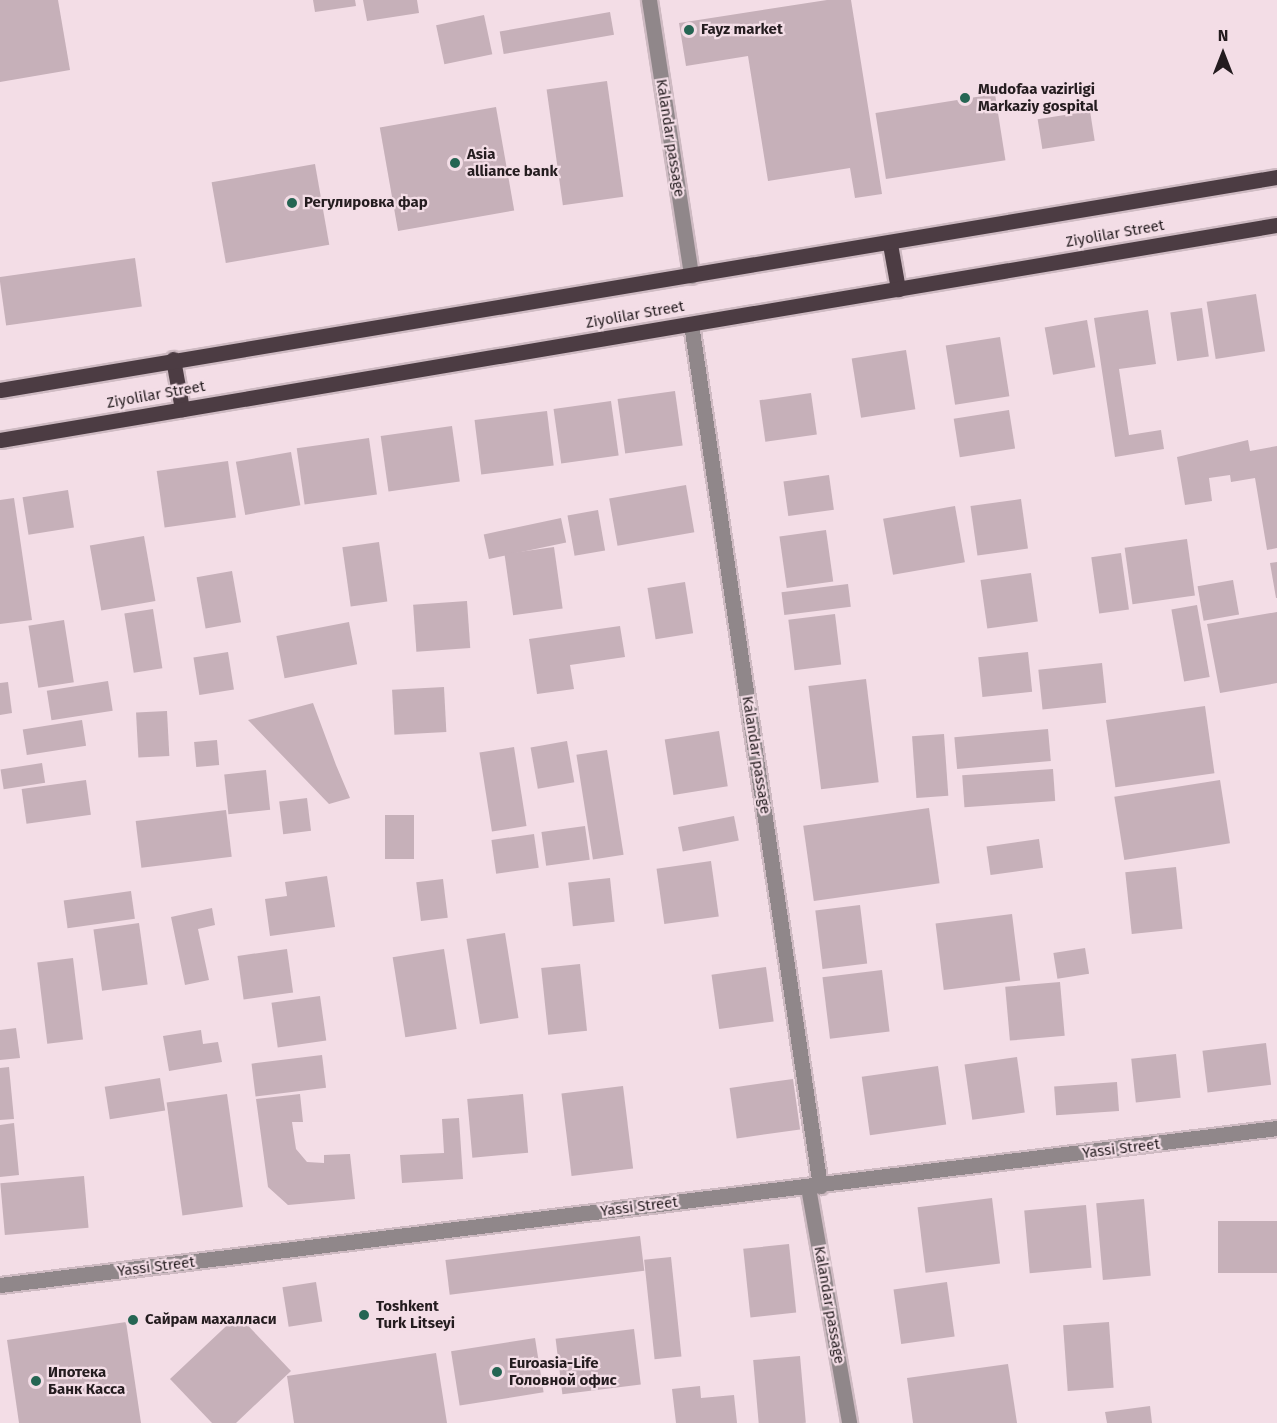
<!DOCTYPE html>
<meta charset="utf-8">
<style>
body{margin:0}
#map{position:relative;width:1277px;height:1423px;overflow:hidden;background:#f3dde6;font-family:"Fira Sans",sans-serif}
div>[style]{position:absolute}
.building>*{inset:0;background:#c6b0b9;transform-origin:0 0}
.roads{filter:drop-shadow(2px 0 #cebac2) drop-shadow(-2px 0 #cebac2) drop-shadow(0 2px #cebac2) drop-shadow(0 -2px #cebac2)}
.minor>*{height:15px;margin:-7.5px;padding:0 7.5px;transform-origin:7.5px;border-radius:7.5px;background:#90878a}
.major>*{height:15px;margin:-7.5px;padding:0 7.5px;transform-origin:7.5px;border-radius:7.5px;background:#4c3c43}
.dots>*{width:16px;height:16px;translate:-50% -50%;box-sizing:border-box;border:3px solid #f3dde6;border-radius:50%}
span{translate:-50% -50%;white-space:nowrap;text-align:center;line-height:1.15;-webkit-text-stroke:4.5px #f3dde6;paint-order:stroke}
.poi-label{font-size:15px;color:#241c1f;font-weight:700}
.left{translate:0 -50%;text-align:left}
.street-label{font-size:15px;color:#241c1f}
.north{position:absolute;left:1193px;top:24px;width:60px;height:60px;-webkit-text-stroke:4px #f3dde6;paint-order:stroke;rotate:0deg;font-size:16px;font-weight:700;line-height:24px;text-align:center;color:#241c1f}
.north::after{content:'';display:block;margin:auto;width:21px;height:27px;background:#241c1f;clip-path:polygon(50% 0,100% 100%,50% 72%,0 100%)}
</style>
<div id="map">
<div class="building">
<i style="clip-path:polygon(0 0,58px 0,70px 70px,0 82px)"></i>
<i style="clip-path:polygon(313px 0,355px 0,356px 6px,315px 12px)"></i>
<i style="clip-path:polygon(363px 0,417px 0,419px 13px,367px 21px)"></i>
<i style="clip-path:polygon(827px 0,851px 0,882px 194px,855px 198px,850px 168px,768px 181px,748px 56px,686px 66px,679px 23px)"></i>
<i style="left:610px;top:12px;width:23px;height:112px;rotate:80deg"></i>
<i style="left:484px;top:15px;width:40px;height:49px;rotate:78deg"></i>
<i style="left:607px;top:81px;width:117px;height:61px;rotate:82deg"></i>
<i style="left:995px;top:94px;width:67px;height:121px;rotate:81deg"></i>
<i style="left:496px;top:107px;width:105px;height:118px;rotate:80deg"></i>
<i style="left:1090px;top:111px;width:30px;height:53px;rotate:81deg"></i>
<i style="left:315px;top:164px;width:82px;height:105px;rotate:80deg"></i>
<i style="left:135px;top:258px;width:49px;height:137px;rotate:82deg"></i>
<i style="left:1256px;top:294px;width:58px;height:50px;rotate:81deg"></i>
<i style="left:1202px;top:308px;width:49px;height:32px;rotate:82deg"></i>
<i style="clip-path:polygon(1148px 310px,1156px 364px,1119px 369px,1129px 435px,1161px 430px,1164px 449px,1115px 457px,1094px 318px)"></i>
<i style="left:1087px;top:320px;width:48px;height:43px;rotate:80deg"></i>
<i style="left:1000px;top:337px;width:60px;height:55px;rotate:81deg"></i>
<i style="left:906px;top:350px;width:60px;height:55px;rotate:81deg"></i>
<i style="left:675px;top:391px;width:55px;height:58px;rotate:82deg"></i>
<i style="left:811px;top:393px;width:42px;height:52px;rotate:82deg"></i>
<i style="left:611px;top:401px;width:55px;height:58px;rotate:82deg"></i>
<i style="left:1009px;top:410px;width:39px;height:56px;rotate:81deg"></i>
<i style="left:547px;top:411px;width:55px;height:73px;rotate:83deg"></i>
<i style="left:452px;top:426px;width:56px;height:72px;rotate:82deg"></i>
<i style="left:369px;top:438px;width:57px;height:73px;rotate:82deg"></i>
<i style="clip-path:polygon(1248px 440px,1250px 451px,1277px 446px,1277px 548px,1267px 550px,1255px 478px,1231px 482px,1230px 475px,1209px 478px,1212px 501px,1185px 505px,1177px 457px)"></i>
<i style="left:291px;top:452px;width:54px;height:56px;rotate:80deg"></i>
<i style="left:228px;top:461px;width:57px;height:72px;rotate:82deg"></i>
<i style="left:829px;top:475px;width:35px;height:46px;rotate:82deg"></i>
<i style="left:686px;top:485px;width:48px;height:78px;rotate:80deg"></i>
<i style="left:68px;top:490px;width:38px;height:46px;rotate:81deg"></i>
<i style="clip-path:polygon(14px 498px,32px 620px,0 624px,0 500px)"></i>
<i style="left:1021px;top:499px;width:50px;height:51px;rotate:82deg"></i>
<i style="left:955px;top:506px;width:57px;height:73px;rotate:80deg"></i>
<i style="left:598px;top:510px;width:41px;height:31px;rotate:80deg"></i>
<i style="left:561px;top:518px;width:25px;height:79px;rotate:78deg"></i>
<i style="left:826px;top:530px;width:52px;height:47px;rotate:82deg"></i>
<i style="left:144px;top:536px;width:66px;height:55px;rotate:80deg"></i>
<i style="left:1187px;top:539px;width:57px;height:63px;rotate:82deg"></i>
<i style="left:379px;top:542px;width:60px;height:37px;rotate:82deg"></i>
<i style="left:554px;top:547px;width:62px;height:50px;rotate:82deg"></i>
<i style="left:1121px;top:553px;width:57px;height:30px;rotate:82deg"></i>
<i style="clip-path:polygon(1277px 562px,1277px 598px,1276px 598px,1270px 563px)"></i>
<i style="left:232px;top:571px;width:52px;height:36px;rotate:80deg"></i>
<i style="left:1031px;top:573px;width:49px;height:51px;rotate:82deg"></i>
<i style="left:1233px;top:580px;width:35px;height:36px;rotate:80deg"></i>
<i style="left:685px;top:582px;width:52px;height:38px;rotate:81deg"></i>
<i style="left:848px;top:584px;width:23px;height:67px;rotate:83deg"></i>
<i style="left:467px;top:601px;width:47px;height:54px;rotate:86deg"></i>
<i style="left:1197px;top:605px;width:73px;height:26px;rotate:80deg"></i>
<i style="left:153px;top:609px;width:60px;height:29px;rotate:81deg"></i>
<i style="clip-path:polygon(1277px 612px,1277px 683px,1220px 693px,1207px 624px)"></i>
<i style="left:835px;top:614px;width:51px;height:47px;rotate:83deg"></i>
<i style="left:64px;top:620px;width:63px;height:36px;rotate:81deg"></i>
<i style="left:349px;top:622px;width:43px;height:74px;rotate:79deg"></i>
<i style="clip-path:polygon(620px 626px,625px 657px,570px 665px,574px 689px,537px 694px,529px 639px)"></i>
<i style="left:228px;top:652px;width:38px;height:35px;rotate:81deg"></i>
<i style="left:1028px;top:652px;width:40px;height:50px;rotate:84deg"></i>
<i style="left:1102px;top:663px;width:40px;height:64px;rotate:84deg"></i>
<i style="left:866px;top:679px;width:104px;height:58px;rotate:83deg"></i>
<i style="left:108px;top:681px;width:30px;height:62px;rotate:81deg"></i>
<i style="clip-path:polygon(8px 682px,12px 713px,0 715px,0 683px)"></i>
<i style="left:444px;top:687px;width:45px;height:52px;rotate:87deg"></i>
<i style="clip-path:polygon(313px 703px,336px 765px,350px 798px,329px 804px,248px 720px)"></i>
<i style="left:1205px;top:706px;width:68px;height:100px;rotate:82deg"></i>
<i style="left:167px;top:711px;width:45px;height:31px;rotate:87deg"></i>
<i style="left:82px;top:720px;width:26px;height:60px;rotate:81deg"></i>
<i style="left:1048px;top:729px;width:32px;height:94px;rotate:85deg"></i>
<i style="left:719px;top:731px;width:56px;height:55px;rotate:81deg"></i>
<i style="left:944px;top:734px;width:62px;height:32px;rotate:86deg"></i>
<i style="left:217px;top:740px;width:25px;height:23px;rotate:85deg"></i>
<i style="left:567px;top:741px;width:42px;height:37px;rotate:80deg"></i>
<i style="left:514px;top:747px;width:80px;height:35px;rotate:81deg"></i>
<i style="left:607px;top:750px;width:106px;height:31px;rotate:81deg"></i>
<i style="left:42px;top:763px;width:20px;height:42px;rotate:81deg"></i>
<i style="left:1053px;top:769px;width:32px;height:91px;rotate:86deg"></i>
<i style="left:266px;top:770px;width:40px;height:42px;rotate:84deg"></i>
<i style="left:86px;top:780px;width:35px;height:65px;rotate:82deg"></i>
<i style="left:1220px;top:780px;width:64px;height:107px;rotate:81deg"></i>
<i style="left:307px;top:798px;width:33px;height:28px;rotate:83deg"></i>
<i style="left:929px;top:808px;width:76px;height:127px;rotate:82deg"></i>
<i style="left:226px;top:810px;width:47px;height:91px;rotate:83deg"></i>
<i style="left:385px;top:815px;width:29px;height:44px"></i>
<i style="left:734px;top:816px;width:25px;height:57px;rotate:79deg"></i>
<i style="left:585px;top:826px;width:34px;height:44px;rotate:82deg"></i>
<i style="left:534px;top:834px;width:34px;height:43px;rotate:82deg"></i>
<i style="left:1039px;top:839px;width:29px;height:53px;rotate:82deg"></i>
<i style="left:711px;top:861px;width:56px;height:55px;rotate:82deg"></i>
<i style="left:1176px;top:867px;width:62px;height:51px;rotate:84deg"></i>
<i style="clip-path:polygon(327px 876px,335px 927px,270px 936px,265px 899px,287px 896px,285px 882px)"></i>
<i style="left:610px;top:878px;width:44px;height:42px;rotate:84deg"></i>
<i style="left:443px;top:879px;width:39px;height:27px;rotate:83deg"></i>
<i style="left:131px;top:891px;width:28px;height:68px;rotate:82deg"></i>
<i style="left:860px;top:905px;width:59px;height:45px;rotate:83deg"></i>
<i style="clip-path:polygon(212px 908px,215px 925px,198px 929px,209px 980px,185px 985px,171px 917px)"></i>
<i style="left:1012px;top:914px;width:67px;height:77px;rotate:83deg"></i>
<i style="left:139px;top:923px;width:62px;height:46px;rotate:82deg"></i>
<i style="left:505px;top:933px;width:86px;height:39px;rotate:81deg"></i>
<i style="left:1085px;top:948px;width:26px;height:32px;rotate:81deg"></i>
<i style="left:287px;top:949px;width:44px;height:50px;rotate:82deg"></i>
<i style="left:444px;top:949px;width:81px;height:52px;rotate:81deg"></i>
<i style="left:73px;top:958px;width:82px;height:36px;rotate:83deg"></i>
<i style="left:580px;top:964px;width:67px;height:39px;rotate:84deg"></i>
<i style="left:766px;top:967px;width:55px;height:55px;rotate:82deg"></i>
<i style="left:882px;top:970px;width:62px;height:60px;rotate:83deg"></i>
<i style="left:1060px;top:982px;width:54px;height:55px;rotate:85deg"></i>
<i style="left:320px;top:996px;width:45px;height:49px;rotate:82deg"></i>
<i style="clip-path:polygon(16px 1028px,20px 1058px,0 1060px,0 1030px)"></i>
<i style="clip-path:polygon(201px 1030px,203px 1044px,218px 1042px,222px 1062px,169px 1071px,163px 1036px)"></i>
<i style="left:1266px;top:1043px;width:42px;height:64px;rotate:83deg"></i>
<i style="left:1176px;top:1054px;width:44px;height:45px;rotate:84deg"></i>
<i style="left:322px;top:1055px;width:33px;height:71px;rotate:83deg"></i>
<i style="left:1017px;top:1057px;width:56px;height:53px;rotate:82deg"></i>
<i style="left:938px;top:1066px;width:59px;height:77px;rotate:82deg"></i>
<i style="clip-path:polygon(9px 1067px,14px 1119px,0 1120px,0 1068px)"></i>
<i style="left:160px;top:1078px;width:33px;height:56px;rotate:81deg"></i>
<i style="left:793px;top:1079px;width:51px;height:64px;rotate:82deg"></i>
<i style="left:1117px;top:1082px;width:29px;height:63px;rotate:86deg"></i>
<i style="left:623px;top:1086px;width:83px;height:62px;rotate:83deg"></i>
<i style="left:227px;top:1094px;width:114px;height:61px;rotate:82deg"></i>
<i style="clip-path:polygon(300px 1094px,303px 1122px,292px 1122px,296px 1149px,307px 1162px,324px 1163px,324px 1155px,350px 1154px,355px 1199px,288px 1205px,268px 1187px,256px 1099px)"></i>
<i style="left:523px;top:1094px;width:59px;height:56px;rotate:85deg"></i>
<i style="clip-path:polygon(459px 1118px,463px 1179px,402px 1183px,400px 1155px,444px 1153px,442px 1119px)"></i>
<i style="clip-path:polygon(14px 1123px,19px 1175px,0 1177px,0 1125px)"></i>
<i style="left:84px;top:1176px;width:52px;height:84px;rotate:85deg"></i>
<i style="left:992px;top:1198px;width:66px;height:75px;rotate:83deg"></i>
<i style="left:1144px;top:1199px;width:77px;height:48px;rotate:85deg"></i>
<i style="left:1086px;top:1205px;width:63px;height:62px;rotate:85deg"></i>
<i style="left:1277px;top:1221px;width:52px;height:59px;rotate:90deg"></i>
<i style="left:640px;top:1236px;width:35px;height:196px;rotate:83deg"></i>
<i style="left:789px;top:1244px;width:69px;height:46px;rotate:84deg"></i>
<i style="left:671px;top:1257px;width:100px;height:27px;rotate:84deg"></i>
<i style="left:316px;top:1282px;width:40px;height:34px;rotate:81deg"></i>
<i style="left:947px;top:1282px;width:55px;height:54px;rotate:82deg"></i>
<i style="clip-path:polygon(238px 1315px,291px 1371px,236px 1423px,212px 1423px,170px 1379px)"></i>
<i style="clip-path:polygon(126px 1322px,141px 1423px,19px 1423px,7px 1340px)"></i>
<i style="left:1109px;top:1322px;width:66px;height:46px;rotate:86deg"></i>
<i style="left:634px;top:1329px;width:56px;height:79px;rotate:83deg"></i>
<i style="left:535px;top:1338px;width:55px;height:85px;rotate:81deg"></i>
<i style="clip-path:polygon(436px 1353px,447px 1423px,294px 1423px,287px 1376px)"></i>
<i style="left:800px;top:1356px;width:67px;height:47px;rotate:85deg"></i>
<i style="clip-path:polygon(1008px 1364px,1017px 1423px,913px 1423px,907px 1378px)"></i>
<i style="clip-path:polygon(700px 1386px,701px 1398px,734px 1395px,737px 1423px,676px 1423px,672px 1389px)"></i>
<i style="clip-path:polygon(1150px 1406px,1152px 1423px,1107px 1423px,1105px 1412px)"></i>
</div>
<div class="roads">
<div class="minor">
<i style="left:649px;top:0;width:279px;rotate:81.3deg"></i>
<i style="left:691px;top:324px;width:872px;rotate:81.49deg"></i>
<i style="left:808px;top:1187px;width:240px;rotate:80.1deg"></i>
<i style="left:0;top:1285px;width:1287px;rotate:-7.01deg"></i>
</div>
<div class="major">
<i style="left:890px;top:244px;width:46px;rotate:79.9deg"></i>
<i style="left:173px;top:359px;width:51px;rotate:79.8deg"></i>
<i style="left:0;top:390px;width:1295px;rotate:-9.47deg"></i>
<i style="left:0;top:440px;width:1295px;rotate:-9.56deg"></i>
</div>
</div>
<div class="dots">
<i style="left:689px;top:30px;background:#256553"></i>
<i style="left:965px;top:98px;background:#256553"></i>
<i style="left:455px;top:163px;background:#256553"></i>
<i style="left:292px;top:203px;background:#256553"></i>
<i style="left:364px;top:1315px;background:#256553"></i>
<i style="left:133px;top:1320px;background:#256553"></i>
<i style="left:497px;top:1372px;background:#256553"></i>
<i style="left:36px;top:1381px;background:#256553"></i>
</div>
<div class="poi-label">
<span class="left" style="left:701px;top:30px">Fayz market</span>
<span class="left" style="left:978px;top:98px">Mudofaa vazirligi<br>Markaziy gospital</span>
<span class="left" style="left:467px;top:163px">Asia<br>alliance bank</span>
<span class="left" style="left:304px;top:203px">Регулировка фар</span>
<span class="left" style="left:376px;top:1315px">Toshkent<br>Turk Litseyi</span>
<span class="left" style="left:145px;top:1320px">Сайрам махалласи</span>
<span class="left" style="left:509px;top:1372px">Euroasia-Life<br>Головной офис</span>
<span class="left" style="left:48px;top:1381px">Ипотека<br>Банк Касса</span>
</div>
<div class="street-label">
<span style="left:670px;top:138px;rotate:81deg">Kalandar passage</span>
<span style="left:1115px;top:234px;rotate:-10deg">Ziyolilar Street</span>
<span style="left:635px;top:315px;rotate:-10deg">Ziyolilar Street</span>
<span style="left:156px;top:395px;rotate:-10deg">Ziyolilar Street</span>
<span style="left:756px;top:755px;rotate:81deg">Kalandar passage</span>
<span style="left:1121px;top:1149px;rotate:-7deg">Yassi Street</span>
<span style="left:639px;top:1207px;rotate:-7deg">Yassi Street</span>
<span style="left:156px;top:1267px;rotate:-7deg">Yassi Street</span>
<span style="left:829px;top:1305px;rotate:80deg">Kalandar passage</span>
</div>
<div class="north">N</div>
</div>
